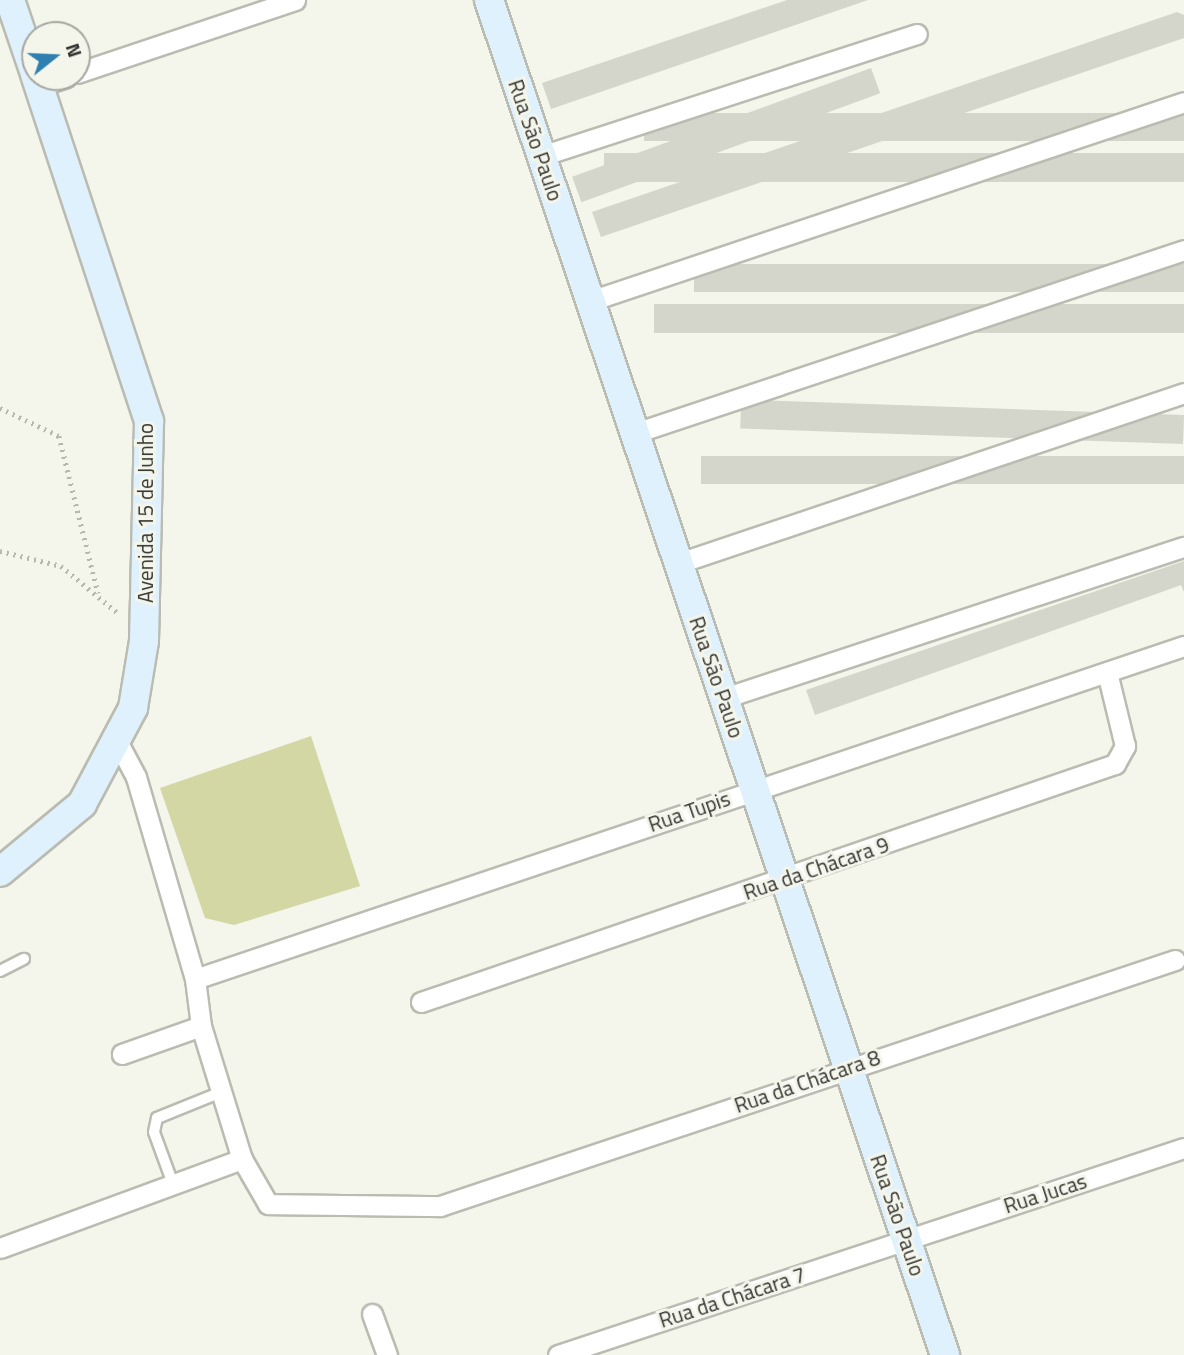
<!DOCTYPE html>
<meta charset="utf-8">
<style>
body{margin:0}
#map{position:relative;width:1184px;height:1355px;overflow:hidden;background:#f4f5eb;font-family:"Titillium Web",sans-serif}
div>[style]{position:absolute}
.green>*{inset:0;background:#d2d7a3}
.building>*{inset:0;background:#d4d5cb;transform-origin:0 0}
.path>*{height:4.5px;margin-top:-2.25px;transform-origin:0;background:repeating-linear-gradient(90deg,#b6b7af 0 2px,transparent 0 7px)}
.roads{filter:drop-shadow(2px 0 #babbb1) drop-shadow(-2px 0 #babbb1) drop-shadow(0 2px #babbb1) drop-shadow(0 -2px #babbb1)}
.lane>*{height:10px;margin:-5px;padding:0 5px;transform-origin:5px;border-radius:5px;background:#fff}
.street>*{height:19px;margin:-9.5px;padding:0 9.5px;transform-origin:9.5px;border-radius:9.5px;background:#fff}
.secondary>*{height:28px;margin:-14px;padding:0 14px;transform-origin:14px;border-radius:14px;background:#dff1fd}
span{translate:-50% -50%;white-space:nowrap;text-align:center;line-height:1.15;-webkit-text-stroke:6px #f4f5eb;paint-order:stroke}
.street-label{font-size:21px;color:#343531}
.north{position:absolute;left:21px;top:21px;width:70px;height:70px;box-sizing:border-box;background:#f4f5eb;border:2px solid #a7a8a1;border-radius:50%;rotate:72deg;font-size:19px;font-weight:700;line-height:28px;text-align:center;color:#343531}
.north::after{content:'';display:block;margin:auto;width:24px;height:32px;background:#2d80b0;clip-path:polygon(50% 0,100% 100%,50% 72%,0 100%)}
</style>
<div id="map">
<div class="green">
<i style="clip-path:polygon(311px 736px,360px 886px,234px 925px,205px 918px,160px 788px)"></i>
</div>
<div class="building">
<i style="clip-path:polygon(787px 0,868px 0,551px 109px,542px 83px)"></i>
<i style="clip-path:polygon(1177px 12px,1184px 15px,1184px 38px,601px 237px,592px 212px)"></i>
<i style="left:871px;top:68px;width:27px;height:318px;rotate:70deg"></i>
<i style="left:1184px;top:113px;width:28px;height:540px;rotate:90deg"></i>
<i style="left:1184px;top:153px;width:29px;height:580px;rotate:90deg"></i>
<i style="left:1184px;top:264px;width:28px;height:490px;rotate:90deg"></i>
<i style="left:1184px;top:304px;width:29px;height:530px;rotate:90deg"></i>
<i style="left:1184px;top:415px;width:29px;height:443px;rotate:92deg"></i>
<i style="left:1184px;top:456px;width:28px;height:483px;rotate:90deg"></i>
<i style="clip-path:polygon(1184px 561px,1184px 592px,1181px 585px,1173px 588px,815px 715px,806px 690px)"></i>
</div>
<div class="path">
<i style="left:0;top:408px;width:65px;rotate:25.4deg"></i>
<i style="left:59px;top:436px;width:162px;rotate:76deg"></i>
<i style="left:0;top:551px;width:63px;rotate:13.8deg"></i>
<i style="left:61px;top:566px;width:75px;rotate:39.6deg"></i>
</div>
<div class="roads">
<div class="lane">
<i style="left:0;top:971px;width:27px;rotate:-27deg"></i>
<i style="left:173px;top:1184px;width:55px;rotate:-110.1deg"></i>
<i style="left:154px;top:1132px;width:14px;rotate:-78deg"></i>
<i style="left:157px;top:1118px;width:69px;rotate:-22.1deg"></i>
</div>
<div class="street">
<i style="left:77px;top:73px;width:230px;rotate:-18.5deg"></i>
<i style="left:39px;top:86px;width:28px;rotate:-18deg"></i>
<i style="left:541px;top:156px;width:395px;rotate:-18deg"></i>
<i style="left:590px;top:301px;width:626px;rotate:-18.52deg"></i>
<i style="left:635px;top:433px;width:579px;rotate:-18.43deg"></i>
<i style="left:679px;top:563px;width:533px;rotate:-18.6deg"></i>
<i style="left:724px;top:698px;width:484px;rotate:-18.2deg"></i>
<i style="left:118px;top:743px;width:38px;rotate:62deg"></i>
<i style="left:136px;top:777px;width:210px;rotate:73.7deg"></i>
<i style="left:195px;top:979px;width:47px;rotate:82.7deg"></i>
<i style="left:201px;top:1026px;width:84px;rotate:160.5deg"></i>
<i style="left:195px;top:979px;width:1044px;rotate:-18.61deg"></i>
<i style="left:421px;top:1002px;width:734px;rotate:-18.93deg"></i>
<i style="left:1115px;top:764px;width:21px;rotate:-61deg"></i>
<i style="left:1125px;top:746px;width:76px;rotate:-103.7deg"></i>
<i style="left:201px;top:1026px;width:139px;rotate:72.9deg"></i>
<i style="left:242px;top:1159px;width:52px;rotate:60deg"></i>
<i style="left:268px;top:1204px;width:172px;rotate:0.7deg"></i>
<i style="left:440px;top:1206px;width:775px;rotate:-18.51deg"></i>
<i style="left:0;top:1248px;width:258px;rotate:-20.2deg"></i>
<i style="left:372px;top:1314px;width:44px;rotate:69.9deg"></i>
<i style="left:558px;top:1355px;width:659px;rotate:-18.3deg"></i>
</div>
<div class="secondary">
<i style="left:10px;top:0;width:78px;rotate:71.3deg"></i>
<i style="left:489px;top:0;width:1430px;rotate:71.4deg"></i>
<i style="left:0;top:872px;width:107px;rotate:-39.7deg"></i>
<i style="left:82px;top:804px;width:109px;rotate:-62deg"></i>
<i style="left:133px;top:708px;width:68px;rotate:-80.7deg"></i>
<i style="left:144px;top:641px;width:220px;rotate:-88.7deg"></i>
<i style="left:149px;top:421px;width:362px;rotate:-108.2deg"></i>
</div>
</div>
<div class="street-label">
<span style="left:536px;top:140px;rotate:71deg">Rua São Paulo</span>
<span style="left:145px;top:513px;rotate:-90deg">Avenida 15 de Junho</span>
<span style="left:717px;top:677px;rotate:71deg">Rua São Paulo</span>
<span style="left:689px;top:811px;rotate:-19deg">Rua Tupis</span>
<span style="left:816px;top:868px;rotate:-19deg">Rua da Chácara 9</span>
<span style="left:807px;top:1081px;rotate:-19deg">Rua da Chácara 8</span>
<span style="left:1045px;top:1193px;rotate:-18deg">Rua Jucas</span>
<span style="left:898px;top:1215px;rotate:71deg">Rua São Paulo</span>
<span style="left:732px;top:1297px;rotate:-18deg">Rua da Chácara 7</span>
</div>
<div class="north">N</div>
</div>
